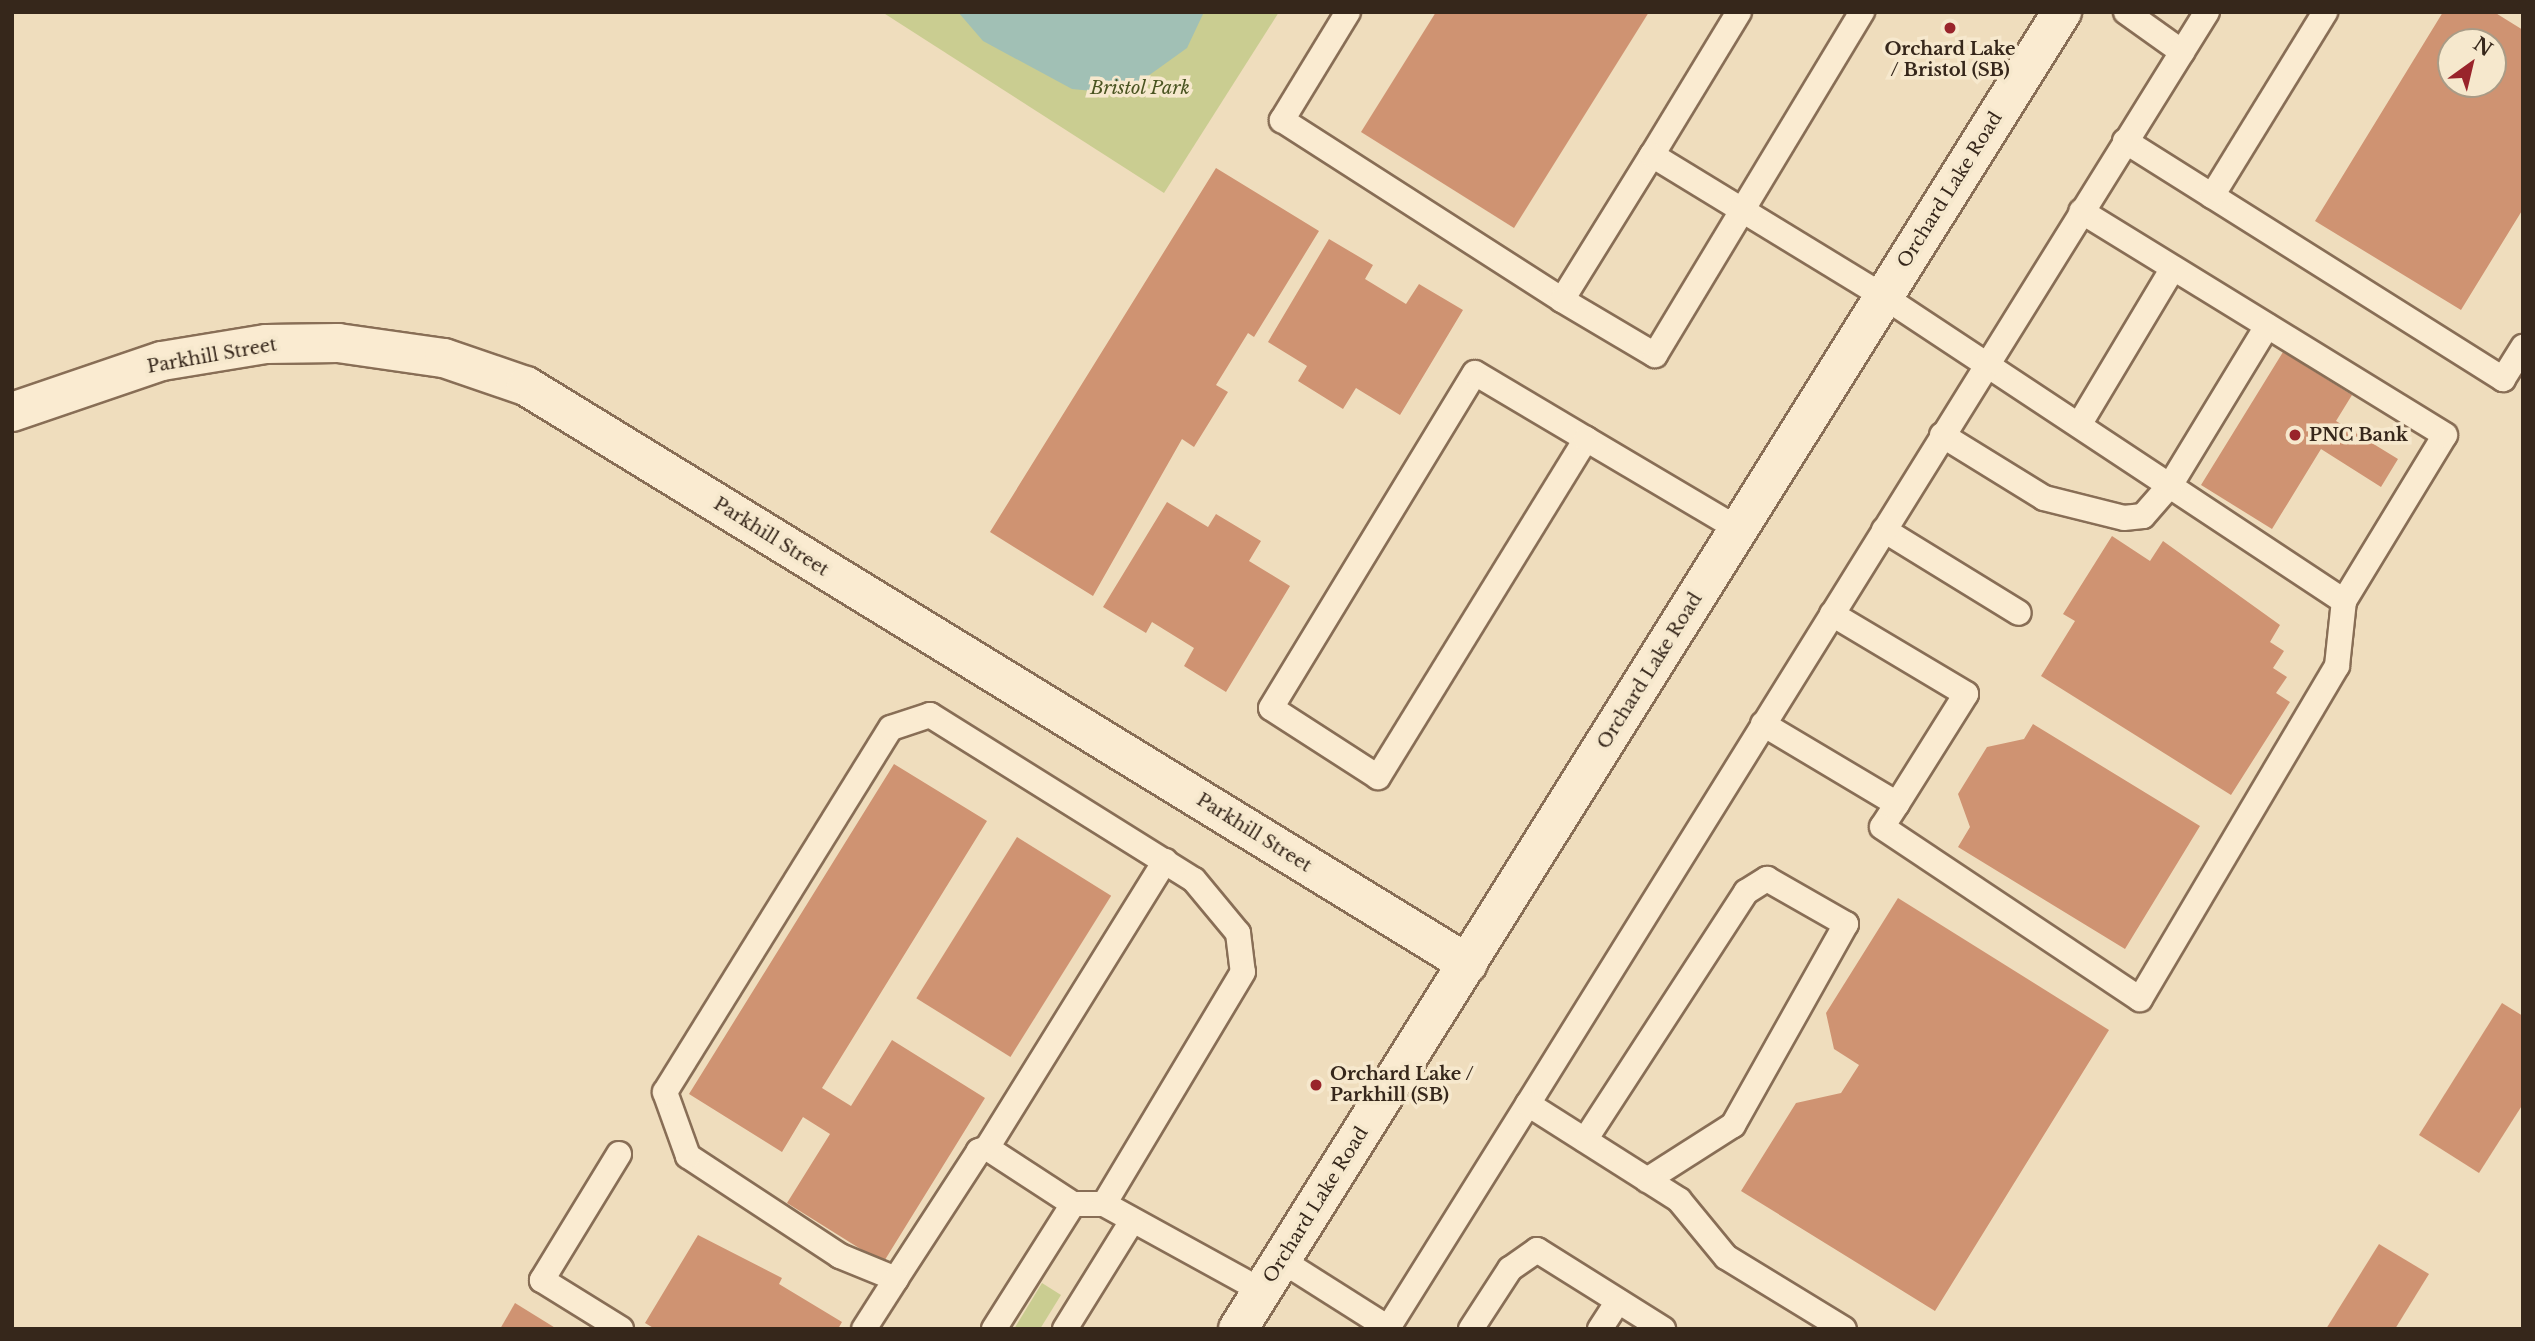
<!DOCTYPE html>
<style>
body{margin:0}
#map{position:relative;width:2535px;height:1341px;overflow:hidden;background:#efddbd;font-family:"Libre Baskerville",serif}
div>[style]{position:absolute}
.green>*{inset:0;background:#cacd91}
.water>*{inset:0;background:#a1c0b5}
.building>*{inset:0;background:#cf9372;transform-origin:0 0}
.roads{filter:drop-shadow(2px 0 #886e56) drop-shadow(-2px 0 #886e56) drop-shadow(0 2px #886e56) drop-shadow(0 -2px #886e56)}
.service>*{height:24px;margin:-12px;padding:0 12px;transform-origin:12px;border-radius:12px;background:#faebd1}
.minor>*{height:38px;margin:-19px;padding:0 19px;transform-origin:19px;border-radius:19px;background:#faebd1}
.secondary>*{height:38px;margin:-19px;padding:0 19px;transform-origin:19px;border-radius:19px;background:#faebd1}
.dots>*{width:19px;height:19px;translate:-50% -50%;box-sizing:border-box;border:4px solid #f6e8cd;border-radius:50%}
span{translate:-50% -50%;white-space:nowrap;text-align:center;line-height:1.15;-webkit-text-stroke:7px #f6e8cd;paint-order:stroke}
.poi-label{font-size:18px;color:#36271b;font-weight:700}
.left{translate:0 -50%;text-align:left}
.park-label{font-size:18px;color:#4a5421;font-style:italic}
.street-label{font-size:18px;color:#36271b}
.frame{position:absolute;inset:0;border:14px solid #36271b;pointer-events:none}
.north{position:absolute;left:2437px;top:28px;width:70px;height:70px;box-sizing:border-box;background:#f6e8cd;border:2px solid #a99b86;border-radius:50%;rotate:34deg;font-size:19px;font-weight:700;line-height:28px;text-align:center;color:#36271b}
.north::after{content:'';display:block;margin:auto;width:24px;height:32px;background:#99242b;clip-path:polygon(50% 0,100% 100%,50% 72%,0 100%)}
</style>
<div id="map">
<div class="green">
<i style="clip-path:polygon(882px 12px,1279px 12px,1164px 193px)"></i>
<i style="clip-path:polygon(1042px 1283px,1061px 1295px,1040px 1329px,1014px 1329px)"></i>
</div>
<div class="water">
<i style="clip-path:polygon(958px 12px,1204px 12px,1187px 48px,1123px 94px,1072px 89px,983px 41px)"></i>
</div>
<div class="building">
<i style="clip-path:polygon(1436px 12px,1649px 12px,1514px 228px,1361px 132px)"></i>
<i style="clip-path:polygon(evenodd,2443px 12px,2494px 12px,2523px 30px,2523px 209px,2461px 310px,2315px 221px,2443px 12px,2451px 42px,2493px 42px,2493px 84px,2451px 84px,2451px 42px)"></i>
<i style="clip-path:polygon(1216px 168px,1319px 231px,1254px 337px,1248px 333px,1216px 385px,1228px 392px,1194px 447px,1182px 439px,1093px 596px,990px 532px)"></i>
<i style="clip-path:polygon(1329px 239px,1373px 265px,1365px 279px,1406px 304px,1419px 284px,1463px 310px,1400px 415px,1356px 388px,1343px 409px,1298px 381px,1307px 366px,1268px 342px)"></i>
<i style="clip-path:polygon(2283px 352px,2352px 395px,2336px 421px,2398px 459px,2381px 487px,2321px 449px,2272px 529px,2201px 485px)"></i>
<i style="clip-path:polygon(1167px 502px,1208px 527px,1216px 514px,1261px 541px,1249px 561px,1290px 586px,1226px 692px,1184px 666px,1194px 648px,1152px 622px,1146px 633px,1103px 607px)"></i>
<i style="clip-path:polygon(2112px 536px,2150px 561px,2163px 541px,2280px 625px,2270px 642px,2284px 651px,2273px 668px,2287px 677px,2276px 693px,2290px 702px,2231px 795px,2041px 676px,2075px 621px,2063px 614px)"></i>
<i style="clip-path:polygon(2033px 724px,2200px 826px,2125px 949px,1958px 847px,1970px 827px,1958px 794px,1987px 747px,2024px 739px)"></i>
<i style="clip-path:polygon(894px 764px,987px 821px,822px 1088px,851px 1106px,892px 1040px,985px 1098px,883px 1263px,787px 1203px,830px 1134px,803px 1117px,782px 1152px,689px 1094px)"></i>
<i style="left:1017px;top:837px;width:111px;height:190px;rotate:32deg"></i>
<i style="clip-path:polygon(1898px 898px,2109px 1030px,1935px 1311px,1741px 1191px,1796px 1103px,1841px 1093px,1859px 1065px,1834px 1049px,1826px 1013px)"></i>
<i style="clip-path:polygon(2502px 1003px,2523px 1016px,2523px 1104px,2479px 1173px,2419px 1135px)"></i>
<i style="clip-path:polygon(698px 1235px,782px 1278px,779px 1284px,842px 1322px,838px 1329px,655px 1329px,645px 1323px)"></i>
<i style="clip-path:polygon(2379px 1244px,2429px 1274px,2395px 1329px,2326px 1329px)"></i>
<i style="clip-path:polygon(515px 1303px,557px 1329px,500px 1329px)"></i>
</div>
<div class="roads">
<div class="service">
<i style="left:1348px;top:12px;width:127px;rotate:121.4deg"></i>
<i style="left:1282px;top:120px;width:333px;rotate:32.7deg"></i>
<i style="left:1562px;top:300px;width:171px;rotate:-58.2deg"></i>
<i style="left:1739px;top:12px;width:167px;rotate:121.3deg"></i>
<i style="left:1652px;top:155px;width:271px;rotate:31.4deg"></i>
<i style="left:1883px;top:296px;width:553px;rotate:33.49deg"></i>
<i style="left:2126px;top:12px;width:69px;rotate:35.5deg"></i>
<i style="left:2125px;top:141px;width:447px;rotate:32.2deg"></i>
<i style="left:2503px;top:379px;width:38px;rotate:-58deg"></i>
<i style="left:2212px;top:196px;width:216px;rotate:-58.4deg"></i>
<i style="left:1562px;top:300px;width:108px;rotate:30.6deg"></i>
<i style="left:1655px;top:355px;width:401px;rotate:-58.9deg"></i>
<i style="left:2079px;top:425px;width:183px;rotate:-59.1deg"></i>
<i style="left:1942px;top:435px;width:120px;rotate:31.7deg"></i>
<i style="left:2044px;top:498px;width:82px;rotate:14deg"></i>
<i style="left:2124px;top:518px;width:19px;rotate:-6deg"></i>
<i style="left:2143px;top:516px;width:43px;rotate:-48.8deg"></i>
<i style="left:2171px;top:484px;width:185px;rotate:-58.7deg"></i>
<i style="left:1586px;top:439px;width:397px;rotate:121.6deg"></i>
<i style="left:1378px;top:777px;width:127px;rotate:-147.2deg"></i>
<i style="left:1271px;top:708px;width:392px;rotate:-58.7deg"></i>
<i style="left:1475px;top:373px;width:129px;rotate:30.7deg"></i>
<i style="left:1586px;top:439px;width:177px;rotate:30.6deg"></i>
<i style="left:1884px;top:530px;width:158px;rotate:31.6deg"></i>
<i style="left:1832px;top:614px;width:156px;rotate:30.8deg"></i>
<i style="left:1966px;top:694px;width:130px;rotate:122.1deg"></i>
<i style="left:1763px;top:724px;width:156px;rotate:30.8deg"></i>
<i style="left:1897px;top:804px;width:27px;rotate:123deg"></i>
<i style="left:1882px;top:827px;width:310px;rotate:33.7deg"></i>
<i style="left:2140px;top:999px;width:387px;rotate:-59.4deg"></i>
<i style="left:2337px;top:666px;width:65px;rotate:-83.9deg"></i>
<i style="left:2344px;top:601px;width:194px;rotate:-58.7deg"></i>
<i style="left:2445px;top:435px;width:427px;rotate:-148.4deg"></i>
<i style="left:1528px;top:1104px;width:1286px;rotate:-58.13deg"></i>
<i style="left:1585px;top:1140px;width:296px;rotate:-57deg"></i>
<i style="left:1746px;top:892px;width:25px;rotate:-32deg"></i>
<i style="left:1767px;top:879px;width:91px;rotate:29.7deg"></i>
<i style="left:1846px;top:924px;width:231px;rotate:119.3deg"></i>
<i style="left:1733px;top:1125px;width:102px;rotate:147.4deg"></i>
<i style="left:987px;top:1148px;width:338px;rotate:-58.2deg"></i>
<i style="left:619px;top:1154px;width:148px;rotate:121.4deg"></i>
<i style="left:542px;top:1280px;width:93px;rotate:31.8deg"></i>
<i style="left:1104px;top:1204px;width:31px;rotate:180deg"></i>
<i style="left:1073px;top:1204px;width:103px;rotate:-146.9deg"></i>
<i style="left:987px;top:1148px;width:9px;rotate:159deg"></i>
<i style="left:979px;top:1151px;width:153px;rotate:123deg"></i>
<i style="left:896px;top:1279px;width:61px;rotate:-157.7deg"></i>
<i style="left:840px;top:1256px;width:182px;rotate:-146.7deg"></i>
<i style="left:688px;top:1156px;width:68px;rotate:-109.8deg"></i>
<i style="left:665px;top:1092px;width:428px;rotate:-58.2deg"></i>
<i style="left:891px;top:728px;width:41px;rotate:-18.4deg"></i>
<i style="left:930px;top:715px;width:311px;rotate:32deg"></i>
<i style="left:1194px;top:880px;width:69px;rotate:50.3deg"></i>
<i style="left:1238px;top:933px;width:39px;rotate:83deg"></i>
<i style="left:1243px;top:972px;width:270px;rotate:120.9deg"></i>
<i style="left:1104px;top:1204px;width:180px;rotate:28.8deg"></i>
<i style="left:1281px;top:1260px;width:127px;rotate:32.4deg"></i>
<i style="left:1388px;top:1328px;width:264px;rotate:-58deg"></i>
<i style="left:1528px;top:1104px;width:179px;rotate:32.4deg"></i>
<i style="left:1679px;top:1200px;width:74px;rotate:50.5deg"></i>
<i style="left:1726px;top:1257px;width:138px;rotate:31.4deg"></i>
<i style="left:864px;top:1329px;width:59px;rotate:-57.4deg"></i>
<i style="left:994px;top:1329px;width:148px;rotate:-57.7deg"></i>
<i style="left:1065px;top:1329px;width:127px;rotate:-58.2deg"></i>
<i style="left:1471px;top:1329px;width:72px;rotate:-57deg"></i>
<i style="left:1510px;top:1269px;width:33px;rotate:-35deg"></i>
<i style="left:1537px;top:1250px;width:149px;rotate:32.1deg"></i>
<i style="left:1600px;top:1329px;width:33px;rotate:-57deg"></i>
</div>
<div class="minor">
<i style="left:12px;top:412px;width:158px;rotate:-18.8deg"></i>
<i style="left:162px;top:361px;width:105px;rotate:-9.3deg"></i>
<i style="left:266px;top:344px;width:72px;rotate:-0.8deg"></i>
<i style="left:338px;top:343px;width:107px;rotate:8.1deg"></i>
<i style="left:444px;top:358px;width:87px;rotate:18.9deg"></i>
<i style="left:526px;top:386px;width:1105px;rotate:31.53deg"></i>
</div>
<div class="secondary">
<i style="left:1238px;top:1329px;width:1554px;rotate:-57.97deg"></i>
</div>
</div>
<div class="dots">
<i style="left:1950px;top:28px;background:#99242b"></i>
<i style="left:2295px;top:435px;background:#99242b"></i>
<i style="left:1316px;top:1085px;background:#99242b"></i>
</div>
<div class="poi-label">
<span style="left:1950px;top:60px">Orchard Lake<br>/ Bristol (SB)</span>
<span class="left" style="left:2309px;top:435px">PNC Bank</span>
<span class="left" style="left:1330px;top:1085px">Orchard Lake /<br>Parkhill (SB)</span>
</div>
<div class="park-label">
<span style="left:1140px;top:88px">Bristol Park</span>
</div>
<div class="street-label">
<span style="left:1950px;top:190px;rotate:-58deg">Orchard Lake Road</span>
<span style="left:212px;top:356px;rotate:-10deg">Parkhill Street</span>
<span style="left:771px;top:537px;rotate:32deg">Parkhill Street</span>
<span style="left:1650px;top:671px;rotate:-58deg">Orchard Lake Road</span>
<span style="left:1254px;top:833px;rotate:32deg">Parkhill Street</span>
<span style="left:1316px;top:1205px;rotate:-58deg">Orchard Lake Road</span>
</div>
<div class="frame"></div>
<div class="north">N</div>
</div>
